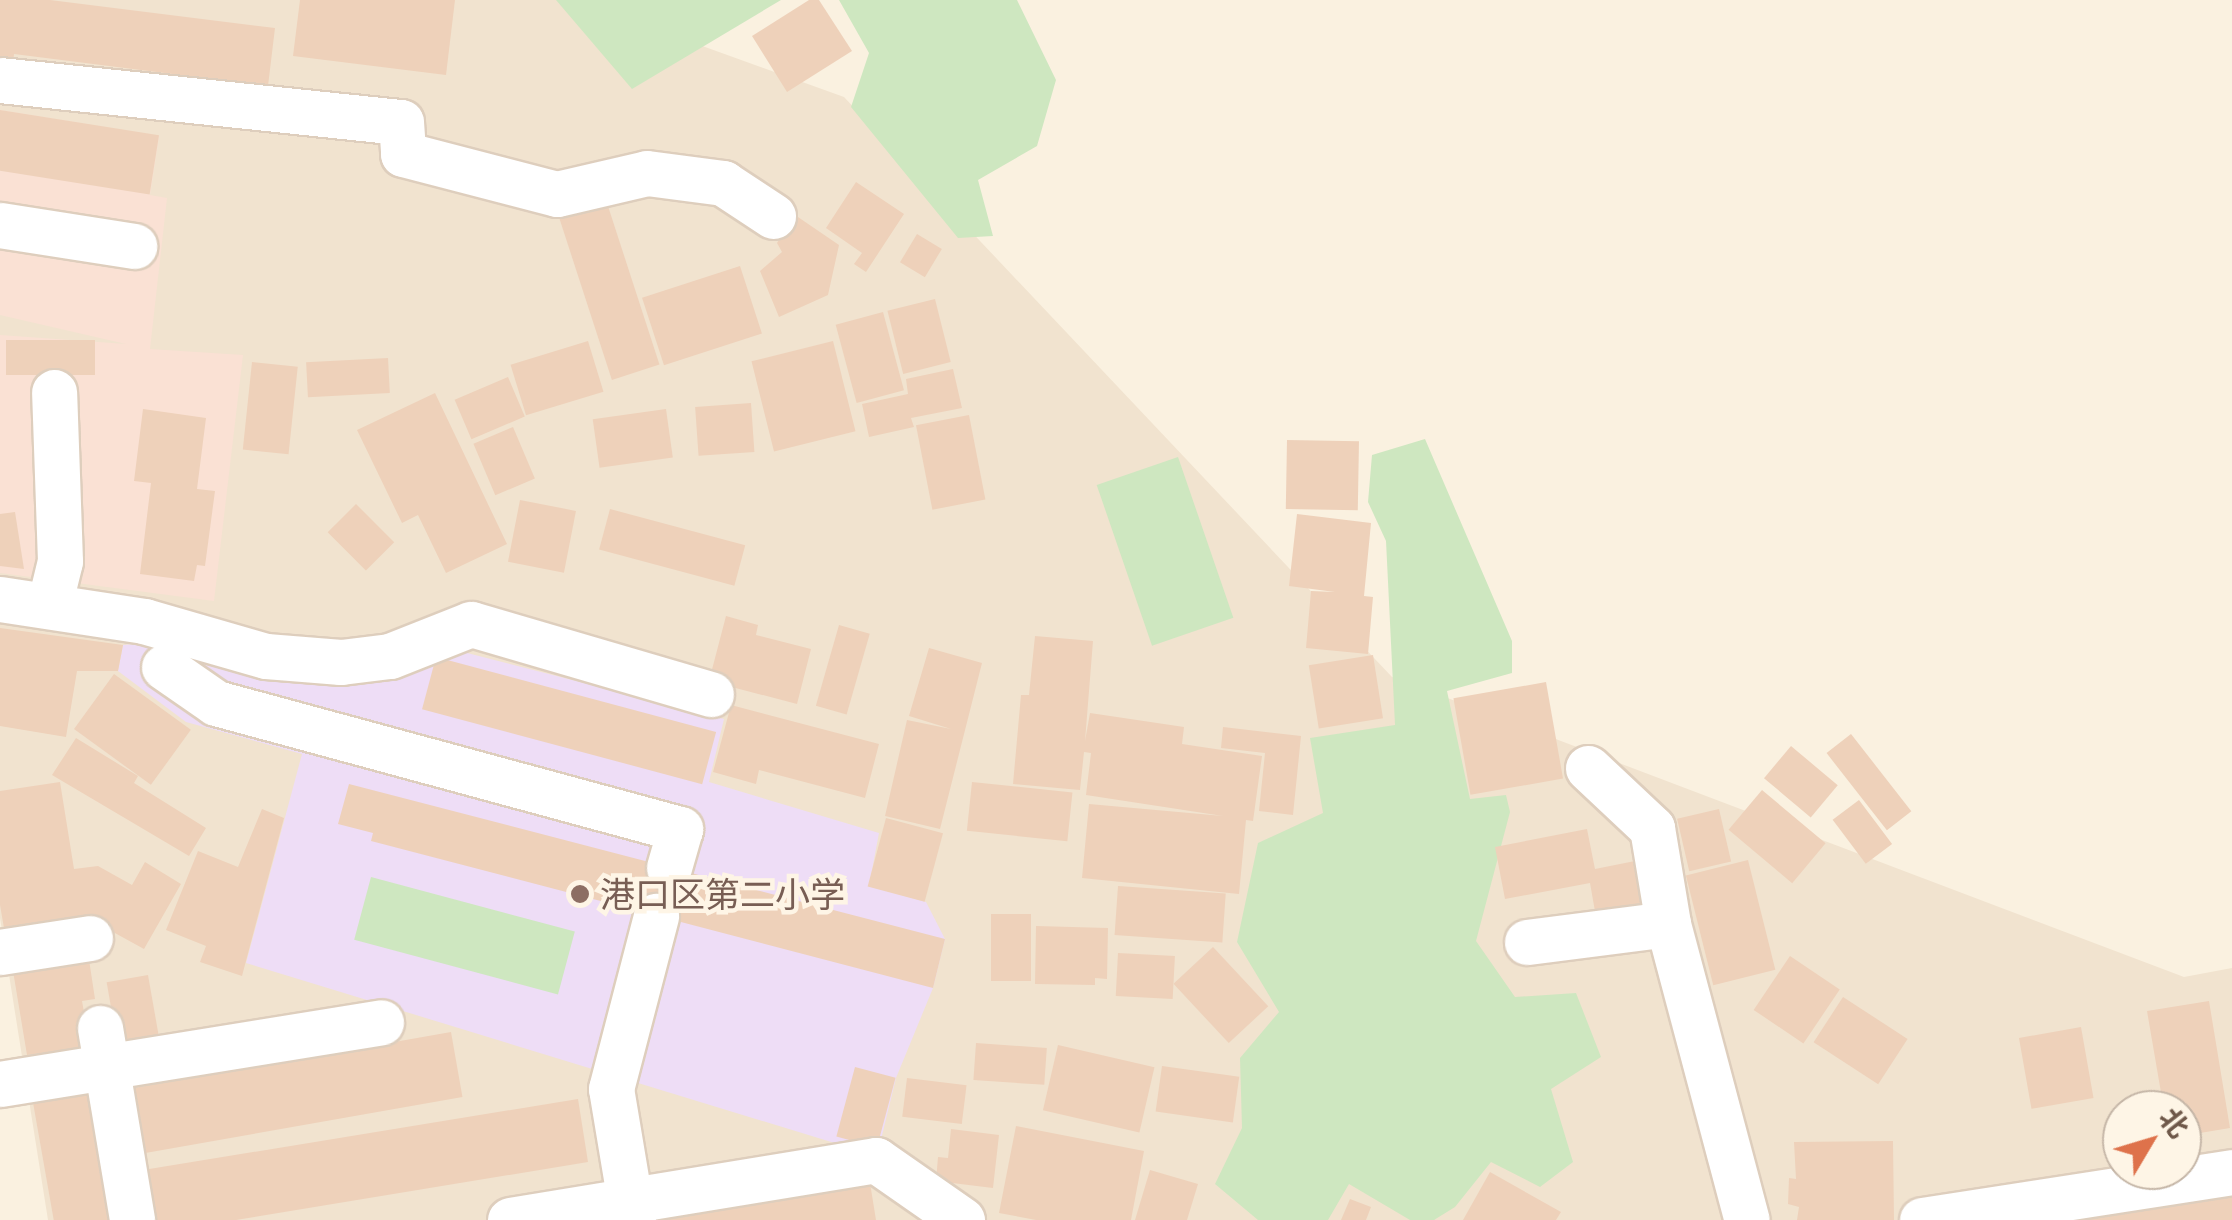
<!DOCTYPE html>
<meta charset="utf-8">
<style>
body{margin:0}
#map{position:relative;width:2232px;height:1220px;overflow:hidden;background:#faf1e0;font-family:"Titillium Web","Noto Sans SC",sans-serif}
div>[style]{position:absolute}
.residential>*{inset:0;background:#f1e3cf}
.commercial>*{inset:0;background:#fae1d4}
.education>*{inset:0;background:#eeddf6}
.green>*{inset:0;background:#cee7c0;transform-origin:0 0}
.building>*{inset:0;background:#eed1ba;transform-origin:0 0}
.roads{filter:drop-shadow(2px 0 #decebd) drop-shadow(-2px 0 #decebd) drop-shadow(0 2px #decebd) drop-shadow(0 -2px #decebd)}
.minor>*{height:45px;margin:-22.5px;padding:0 22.5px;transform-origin:22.5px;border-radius:22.5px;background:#fff}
.dots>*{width:28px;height:28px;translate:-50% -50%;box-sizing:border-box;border:5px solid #fef5e6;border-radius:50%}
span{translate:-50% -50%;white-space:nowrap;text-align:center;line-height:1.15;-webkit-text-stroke:9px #fef5e6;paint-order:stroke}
.education-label{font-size:35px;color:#785e54}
.left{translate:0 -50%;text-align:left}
.north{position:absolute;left:2102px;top:1090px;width:100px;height:100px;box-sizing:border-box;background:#fef5e6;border:2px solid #c5b6a7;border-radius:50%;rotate:52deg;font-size:28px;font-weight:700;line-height:40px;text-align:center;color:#6f5849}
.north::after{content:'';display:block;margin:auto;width:35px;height:45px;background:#de724b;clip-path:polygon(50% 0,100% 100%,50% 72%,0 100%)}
</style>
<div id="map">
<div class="residential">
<i style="clip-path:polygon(evenodd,0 0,575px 0,844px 97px,1392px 677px,2184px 977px,2232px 968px,2232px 1220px,48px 1220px,0 918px,0 0,2122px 1110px,2182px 1110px,2182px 1170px,2122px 1170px,2122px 1110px)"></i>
</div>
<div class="commercial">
<i style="clip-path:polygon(0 110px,159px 136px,150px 195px,167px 198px,150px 349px,243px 355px,214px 601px,0 573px,0 335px,126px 344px,0 315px)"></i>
</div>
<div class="education">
<i style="clip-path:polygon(173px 641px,440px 646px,724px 719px,709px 782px,879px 833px,869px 886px,926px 902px,945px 939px,933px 988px,896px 1078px,877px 1156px,246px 963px,302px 754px,186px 722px,118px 671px,123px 645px)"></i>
</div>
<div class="green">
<i style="clip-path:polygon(556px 0,781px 0,632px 89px)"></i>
<i style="clip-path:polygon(839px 0,1017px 0,1056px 80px,1037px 146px,978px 180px,993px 236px,958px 238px,851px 107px,869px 53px)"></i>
<i style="clip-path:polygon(1425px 439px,1512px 641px,1512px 673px,1447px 691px,1470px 799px,1506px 795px,1510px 812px,1476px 941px,1515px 997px,1576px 993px,1601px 1057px,1551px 1089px,1573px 1162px,1540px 1187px,1491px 1162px,1455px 1207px,1434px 1220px,1410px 1220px,1349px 1184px,1328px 1220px,1258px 1220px,1215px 1184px,1242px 1128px,1240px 1058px,1279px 1012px,1237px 942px,1258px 843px,1323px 813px,1310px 738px,1395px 725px,1386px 541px,1368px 502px,1372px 455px)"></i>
<i style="left:1178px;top:457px;width:170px;height:86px;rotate:71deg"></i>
<i style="left:371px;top:877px;width:211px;height:65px;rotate:15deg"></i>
</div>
<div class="building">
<i style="clip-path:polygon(0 0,50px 0,275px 28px,268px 86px,14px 54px,13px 64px,0 62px)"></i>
<i style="clip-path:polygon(300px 0,455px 0,446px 75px,293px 56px)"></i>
<i style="clip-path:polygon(809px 0,819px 0,852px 51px,787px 92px,752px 36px)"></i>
<i style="left:0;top:110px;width:161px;height:60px;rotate:9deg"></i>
<i style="clip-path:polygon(856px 182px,904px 214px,866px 272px,854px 264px,862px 253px,826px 228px)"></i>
<i style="left:606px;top:200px;width:173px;height:50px;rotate:72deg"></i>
<i style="clip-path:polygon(795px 215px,839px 245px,828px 295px,779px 317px,760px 271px,782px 252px,777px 243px)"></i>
<i style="left:917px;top:234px;width:29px;height:33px;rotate:31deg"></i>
<i style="left:740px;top:266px;width:71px;height:103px;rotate:72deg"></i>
<i style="left:935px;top:299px;width:65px;height:49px;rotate:76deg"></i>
<i style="left:883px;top:312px;width:81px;height:49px;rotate:75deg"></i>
<i style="left:95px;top:340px;width:35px;height:89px;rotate:90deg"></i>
<i style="left:588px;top:341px;width:53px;height:81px;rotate:73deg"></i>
<i style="left:833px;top:341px;width:93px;height:84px;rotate:76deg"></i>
<i style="left:388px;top:358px;width:35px;height:82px;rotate:87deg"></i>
<i style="left:252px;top:362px;width:46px;height:88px;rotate:6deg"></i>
<i style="clip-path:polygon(953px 369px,962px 408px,911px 418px,914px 427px,869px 437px,862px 404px,908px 394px,906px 379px)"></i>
<i style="left:508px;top:377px;width:43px;height:58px;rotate:67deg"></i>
<i style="clip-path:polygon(435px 393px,507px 544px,446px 573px,418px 515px,402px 523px,357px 430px)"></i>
<i style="left:751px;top:403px;width:49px;height:56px;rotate:86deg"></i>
<i style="clip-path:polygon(143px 409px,206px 418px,197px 489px,215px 491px,205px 566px,197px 565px,194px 581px,140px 574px,151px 483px,134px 481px)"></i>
<i style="left:666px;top:409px;width:49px;height:74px;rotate:82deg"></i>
<i style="left:969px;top:415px;width:86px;height:54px;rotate:79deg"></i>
<i style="left:513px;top:427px;width:56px;height:43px;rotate:67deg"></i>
<i style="left:1287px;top:440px;width:72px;height:69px;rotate:1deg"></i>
<i style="left:520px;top:500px;width:57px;height:63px;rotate:11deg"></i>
<i style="left:356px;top:504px;width:54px;height:40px;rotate:45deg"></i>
<i style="left:610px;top:509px;width:140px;height:42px;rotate:15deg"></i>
<i style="clip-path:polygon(15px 512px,24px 569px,0 566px,0 514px)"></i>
<i style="clip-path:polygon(1297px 514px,1371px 523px,1364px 596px,1373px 597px,1368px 654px,1306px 648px,1311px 591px,1335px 592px,1289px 586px)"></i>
<i style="clip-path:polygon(726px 616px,758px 625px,756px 635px,811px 649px,797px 704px,709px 681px)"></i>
<i style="left:839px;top:625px;width:32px;height:84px;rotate:16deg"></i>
<i style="clip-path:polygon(0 628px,123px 645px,118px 671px,77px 671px,66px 737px,0 726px)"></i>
<i style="clip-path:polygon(1035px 636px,1093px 641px,1085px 741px,1090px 713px,1184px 727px,1182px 744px,1262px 756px,1253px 821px,1246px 820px,1239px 894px,1082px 878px,1089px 804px,1223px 816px,1086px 795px,1091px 753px,1084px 752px,1080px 790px,1013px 784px,1021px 695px,1029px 695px)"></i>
<i style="clip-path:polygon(929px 648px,982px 663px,940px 829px,885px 816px,907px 720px,951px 729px,909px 716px)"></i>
<i style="left:1373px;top:655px;width:64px;height:65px;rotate:81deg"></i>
<i style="left:436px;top:657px;width:290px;height:54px;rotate:15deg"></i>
<i style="left:114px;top:674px;width:95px;height:68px;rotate:36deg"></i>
<i style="left:1546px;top:682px;width:98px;height:94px;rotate:80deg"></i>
<i style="clip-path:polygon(731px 705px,879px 744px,865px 798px,759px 770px,756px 784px,713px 772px)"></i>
<i style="clip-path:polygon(1223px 727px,1301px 736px,1293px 815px,1259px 811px,1265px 753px,1221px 748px)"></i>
<i style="left:1851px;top:734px;width:98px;height:31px;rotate:52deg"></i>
<i style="clip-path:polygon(76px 738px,138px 776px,134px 783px,206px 828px,189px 856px,52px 775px)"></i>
<i style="left:1791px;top:746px;width:61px;height:42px;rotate:40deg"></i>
<i style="clip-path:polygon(60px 782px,74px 869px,98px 866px,132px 885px,145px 862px,181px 884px,144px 949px,93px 921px,5px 934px,0 905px,0 791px)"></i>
<i style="left:972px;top:782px;width:101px;height:49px;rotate:6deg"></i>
<i style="clip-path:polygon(349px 784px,945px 939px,933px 988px,371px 841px,373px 833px,338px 824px)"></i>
<i style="left:1762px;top:790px;width:83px;height:52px;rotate:40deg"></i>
<i style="left:1859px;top:800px;width:55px;height:33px;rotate:53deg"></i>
<i style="clip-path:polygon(262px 809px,284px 818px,242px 976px,200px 962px,206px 946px,166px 930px,198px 851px,238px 867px)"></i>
<i style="left:1719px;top:809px;width:54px;height:43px;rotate:77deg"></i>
<i style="left:886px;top:818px;width:59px;height:71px;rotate:15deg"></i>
<i style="clip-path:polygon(1587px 829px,1595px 869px,1645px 859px,1654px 905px,1596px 917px,1590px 883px,1505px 899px,1495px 847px)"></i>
<i style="left:1748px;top:860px;width:113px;height:64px;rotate:76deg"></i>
<i style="left:1118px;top:886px;width:108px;height:49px;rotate:4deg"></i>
<i style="left:991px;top:914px;width:40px;height:67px"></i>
<i style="clip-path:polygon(1036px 926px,1108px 928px,1107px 979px,1095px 978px,1095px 985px,1035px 984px)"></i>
<i style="left:1213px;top:947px;width:81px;height:54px;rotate:47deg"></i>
<i style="clip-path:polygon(88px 953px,95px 999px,82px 1001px,90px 1046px,27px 1055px,12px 965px)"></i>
<i style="left:1118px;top:953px;width:57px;height:43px;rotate:3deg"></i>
<i style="left:1790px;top:956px;width:60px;height:65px;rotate:34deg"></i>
<i style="left:148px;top:975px;width:65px;height:42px;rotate:80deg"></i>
<i style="left:1843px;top:997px;width:77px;height:54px;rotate:33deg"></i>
<i style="clip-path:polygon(2209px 1001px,2230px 1128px,2182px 1136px,2182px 1110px,2164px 1110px,2147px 1011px)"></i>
<i style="left:2081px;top:1027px;width:72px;height:63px;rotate:80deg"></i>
<i style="left:451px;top:1032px;width:66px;height:332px;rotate:80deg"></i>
<i style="left:976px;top:1043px;width:71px;height:37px;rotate:4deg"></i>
<i style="left:1058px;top:1045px;width:99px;height:67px;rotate:13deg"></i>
<i style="left:1162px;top:1066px;width:78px;height:46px;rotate:8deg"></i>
<i style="left:855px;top:1067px;width:42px;height:72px;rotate:15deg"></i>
<i style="left:907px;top:1078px;width:60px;height:39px;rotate:7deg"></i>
<i style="left:98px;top:1091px;width:131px;height:66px;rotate:80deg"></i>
<i style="clip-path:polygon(578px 1099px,588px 1162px,236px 1220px,145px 1220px,137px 1171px)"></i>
<i style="clip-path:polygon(1016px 1126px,1144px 1151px,1131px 1220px,1036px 1220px,999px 1213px)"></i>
<i style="clip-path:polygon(951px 1129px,999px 1135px,993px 1188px,936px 1181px,938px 1157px,948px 1158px)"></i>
<i style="clip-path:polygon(1893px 1141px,1894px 1220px,1797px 1220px,1799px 1207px,1788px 1204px,1789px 1178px,1796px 1179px,1794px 1142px)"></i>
<i style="clip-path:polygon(1150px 1170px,1198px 1184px,1187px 1220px,1135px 1220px)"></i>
<i style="clip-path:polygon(1490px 1172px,1561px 1212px,1556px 1220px,1463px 1220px)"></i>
<i style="clip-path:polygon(870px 1183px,876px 1220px,669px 1220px,668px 1216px)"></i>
<i style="clip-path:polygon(2232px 1183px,2232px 1220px,2012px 1220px)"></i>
<i style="clip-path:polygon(1350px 1199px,1371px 1207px,1366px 1220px,1341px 1220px)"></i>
</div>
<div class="roads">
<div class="minor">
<i style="left:0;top:80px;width:403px;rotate:6deg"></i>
<i style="left:401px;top:122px;width:32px;rotate:86deg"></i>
<i style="left:403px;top:154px;width:159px;rotate:14.6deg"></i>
<i style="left:557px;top:194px;width:92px;rotate:-13.1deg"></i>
<i style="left:647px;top:173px;width:77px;rotate:7.5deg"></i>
<i style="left:723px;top:183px;width:60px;rotate:33.4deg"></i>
<i style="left:0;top:225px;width:136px;rotate:8.9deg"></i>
<i style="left:0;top:599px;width:146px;rotate:8.7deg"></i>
<i style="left:144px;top:621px;width:127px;rotate:16deg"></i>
<i style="left:266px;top:656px;width:75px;rotate:4.6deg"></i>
<i style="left:341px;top:662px;width:49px;rotate:-7deg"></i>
<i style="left:390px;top:656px;width:87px;rotate:-21.6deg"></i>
<i style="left:471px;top:624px;width:250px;rotate:16.3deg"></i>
<i style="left:49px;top:606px;width:46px;rotate:-76.3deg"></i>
<i style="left:60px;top:561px;width:169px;rotate:-92deg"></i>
<i style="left:164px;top:667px;width:63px;rotate:34.7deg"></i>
<i style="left:216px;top:703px;width:481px;rotate:15.2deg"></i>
<i style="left:680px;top:829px;width:40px;rotate:106deg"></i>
<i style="left:1588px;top:768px;width:88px;rotate:43.2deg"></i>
<i style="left:1652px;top:828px;width:97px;rotate:80.5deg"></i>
<i style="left:1668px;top:924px;width:306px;rotate:75.1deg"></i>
<i style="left:1527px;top:942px;width:142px;rotate:-7.3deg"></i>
<i style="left:0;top:952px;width:91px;rotate:-8.8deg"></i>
<i style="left:100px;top:1028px;width:195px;rotate:80.5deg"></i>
<i style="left:0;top:1084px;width:386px;rotate:-9.2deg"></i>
<i style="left:510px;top:1220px;width:371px;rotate:-9.3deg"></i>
<i style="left:876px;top:1160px;width:105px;rotate:34.9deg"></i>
<i style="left:633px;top:1220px;width:133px;rotate:-99.5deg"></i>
<i style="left:611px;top:1089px;width:179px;rotate:-75.4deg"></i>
<i style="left:1922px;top:1220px;width:314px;rotate:-8.8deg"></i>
</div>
</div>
<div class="dots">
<i style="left:580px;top:894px;background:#8d6e63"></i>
</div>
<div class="education-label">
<span class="left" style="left:600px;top:894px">港口区第二小学</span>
</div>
<div class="north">北</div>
</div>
